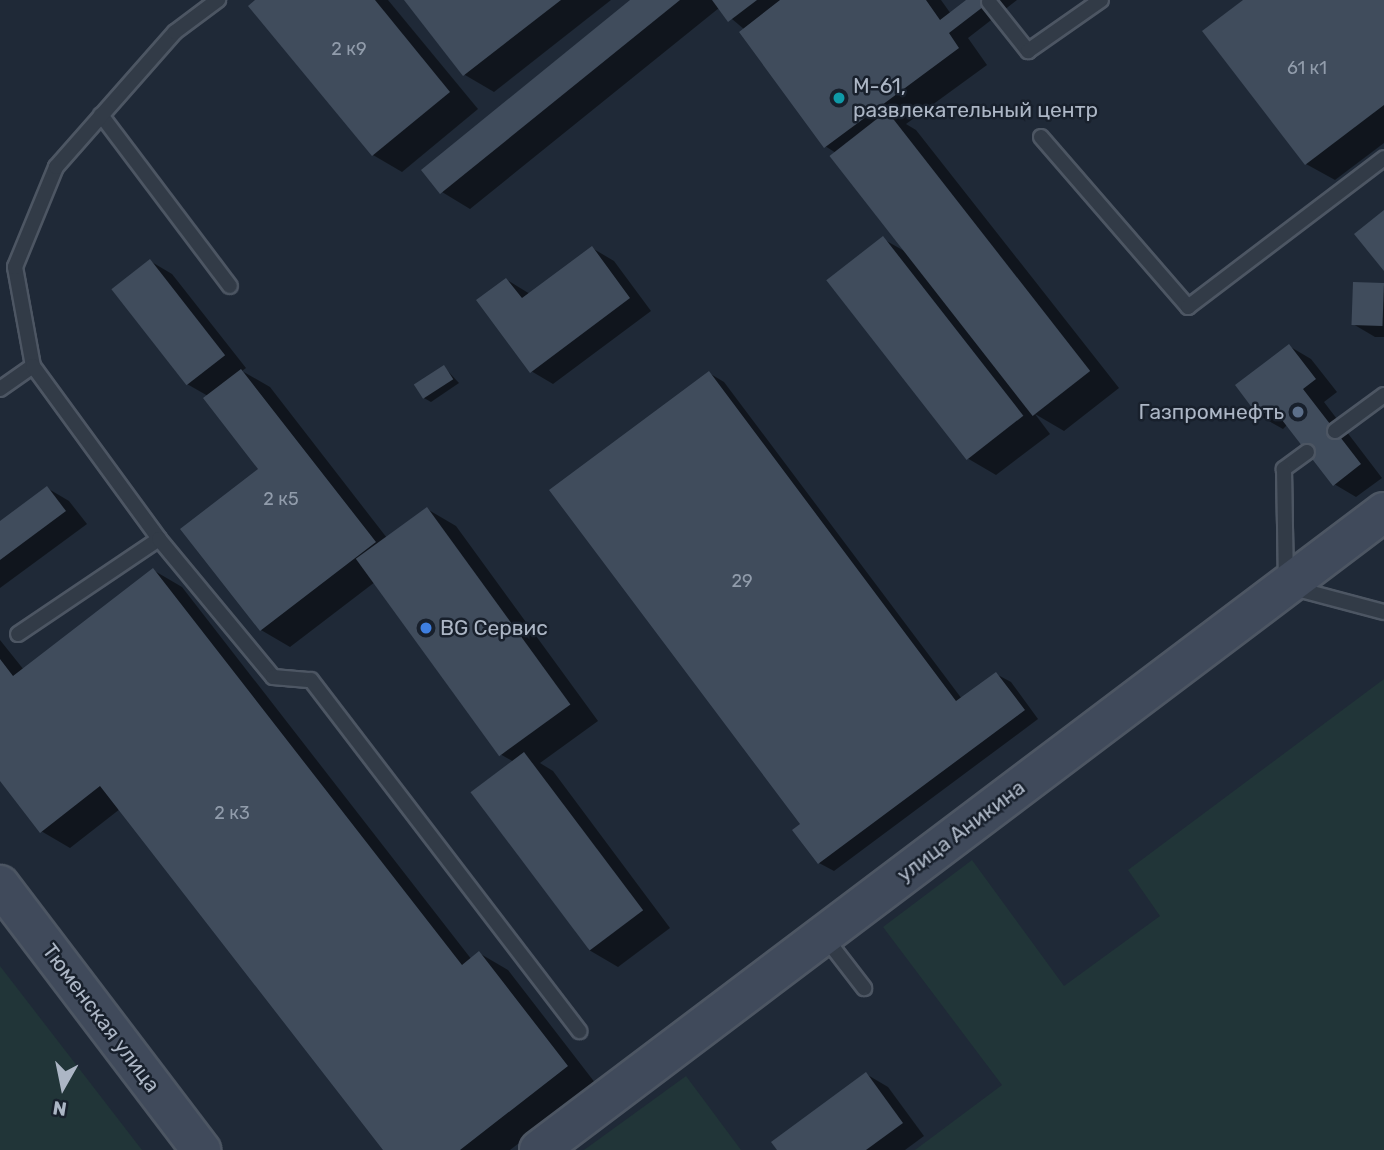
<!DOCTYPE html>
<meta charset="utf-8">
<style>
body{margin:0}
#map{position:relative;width:1384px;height:1150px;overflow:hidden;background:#1f2937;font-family:Rubik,sans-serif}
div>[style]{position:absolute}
.green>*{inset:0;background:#213538}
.shadow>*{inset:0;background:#0007}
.building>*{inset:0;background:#404c5c;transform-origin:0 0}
.roads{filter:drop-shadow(2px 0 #4d5663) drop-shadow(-2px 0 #4d5663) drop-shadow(0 2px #4d5663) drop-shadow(0 -2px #4d5663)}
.lane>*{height:14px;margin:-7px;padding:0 7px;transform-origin:7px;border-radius:7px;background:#323b47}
.secondary>*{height:38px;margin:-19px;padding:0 19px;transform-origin:19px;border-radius:19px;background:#404a5b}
.dots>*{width:19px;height:19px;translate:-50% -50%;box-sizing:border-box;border:4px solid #18202c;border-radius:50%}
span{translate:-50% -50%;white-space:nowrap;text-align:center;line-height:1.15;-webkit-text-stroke:5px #18202c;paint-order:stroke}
.number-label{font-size:18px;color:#919cab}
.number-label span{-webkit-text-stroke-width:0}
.poi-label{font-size:21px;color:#acb6c5}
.left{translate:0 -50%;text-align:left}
.right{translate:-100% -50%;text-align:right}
.street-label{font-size:21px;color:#acb6c5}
.north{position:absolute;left:28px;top:1052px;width:70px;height:70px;-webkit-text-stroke:5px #18202c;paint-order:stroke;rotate:189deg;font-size:19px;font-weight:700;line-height:28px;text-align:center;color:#acb6c5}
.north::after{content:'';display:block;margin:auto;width:24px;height:32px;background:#acb6c5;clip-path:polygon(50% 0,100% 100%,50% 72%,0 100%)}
</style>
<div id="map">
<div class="green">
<i style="clip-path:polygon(1384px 679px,1384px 1150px,915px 1150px,1002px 1085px,883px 927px,972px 860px,1064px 986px,1160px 916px,1128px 870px)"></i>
<i style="clip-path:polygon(0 966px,142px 1150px,0 1150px)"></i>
<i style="clip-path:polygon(686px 1076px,741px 1150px,584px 1150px)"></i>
</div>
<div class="shadow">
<i style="clip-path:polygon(258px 0,388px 0,478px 109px,402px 172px,373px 155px)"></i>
<i style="clip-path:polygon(406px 0,611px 0,494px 92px,465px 75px)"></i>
<i style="clip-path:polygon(633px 0,941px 0,951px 14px,969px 0,1017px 0,968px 38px,987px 65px,906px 124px,916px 130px,1119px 388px,1064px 431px,1035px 414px,1050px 434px,996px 475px,967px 458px,883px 239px,908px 253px,836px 153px,825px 146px,745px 30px,719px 8px,470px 209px,442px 192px)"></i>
<i style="clip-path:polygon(1246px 0,1384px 0,1384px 143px,1335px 180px,1306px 164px)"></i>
<i style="clip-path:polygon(592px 248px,614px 261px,651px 311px,553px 384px,531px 371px,507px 280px,530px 294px)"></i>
<i style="clip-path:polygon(150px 261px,172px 274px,246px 368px,242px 371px,270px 387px,387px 538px,427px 509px,456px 526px,598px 721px,540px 763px,553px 771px,670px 928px,618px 967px,589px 950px,514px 762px,500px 754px,375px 582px,290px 647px,261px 630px,183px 530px,260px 469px,208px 396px,187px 384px)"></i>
<i style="clip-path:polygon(1384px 285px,1384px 337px,1375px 337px,1353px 324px)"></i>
<i style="clip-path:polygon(1289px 346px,1311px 359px,1337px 392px,1324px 402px,1382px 478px,1356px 497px,1334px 484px,1288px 424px,1283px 429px,1260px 416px,1238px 386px)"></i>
<i style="clip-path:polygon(444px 367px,459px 383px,431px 402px,424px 398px)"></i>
<i style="clip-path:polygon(709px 373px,724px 382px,962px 699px,996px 674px,1011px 682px,1038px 719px,834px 871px,819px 863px,802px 824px)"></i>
<i style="clip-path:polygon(47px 488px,69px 501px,87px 524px,0 588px,0 523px)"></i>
<i style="clip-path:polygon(153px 570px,182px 587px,472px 960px,479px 953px,508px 970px,596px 1084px,510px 1150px,385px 1150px,120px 809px,70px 848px,41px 831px,0 778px,0 640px,24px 670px)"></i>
<i style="clip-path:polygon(866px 1074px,888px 1087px,924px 1136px,905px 1150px,780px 1150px)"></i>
</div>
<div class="building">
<i style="clip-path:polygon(255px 0,375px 0,450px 92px,372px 156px,248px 6px)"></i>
<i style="clip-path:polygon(404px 0,561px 0,463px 76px)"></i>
<i style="clip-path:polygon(630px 0,680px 0,440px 194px,421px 170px)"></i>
<i style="clip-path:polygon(712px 0,757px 0,728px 22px)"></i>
<i style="clip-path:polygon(780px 0,926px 0,940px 20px,966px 0,992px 0,949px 33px,959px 48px,824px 148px,739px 32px)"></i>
<i style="clip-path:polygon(1243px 0,1384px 0,1384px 105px,1305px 165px,1202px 31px)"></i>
<i style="left:887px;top:111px;width:330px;height:73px;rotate:52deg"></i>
<i style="clip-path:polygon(1384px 210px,1384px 271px,1354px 234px)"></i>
<i style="left:883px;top:236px;width:228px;height:72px;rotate:52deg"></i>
<i style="clip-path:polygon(592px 246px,630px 298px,530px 373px,476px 300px,506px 278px,522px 298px)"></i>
<i style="left:150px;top:259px;width:122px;height:49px;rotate:52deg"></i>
<i style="left:1353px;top:282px;width:31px;height:43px;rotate:2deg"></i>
<i style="clip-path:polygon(1289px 344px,1316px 379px,1303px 389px,1361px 464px,1333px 486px,1272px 407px,1259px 417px,1235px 385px)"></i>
<i style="left:444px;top:365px;width:17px;height:36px;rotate:57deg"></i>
<i style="clip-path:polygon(241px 369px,376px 542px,260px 631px,180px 529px,258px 469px,203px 398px)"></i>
<i style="clip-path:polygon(709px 371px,956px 701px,996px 672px,1025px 710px,818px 864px,792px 830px,800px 824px,549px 490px)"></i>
<i style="clip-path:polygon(47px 486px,66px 511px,0 560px,0 521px)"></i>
<i style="left:427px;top:507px;width:244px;height:88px;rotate:54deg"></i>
<i style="clip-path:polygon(153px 568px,462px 965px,479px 951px,568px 1066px,460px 1150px,383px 1150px,100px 786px,40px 833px,0 781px,0 659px,13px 676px)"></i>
<i style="left:524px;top:752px;width:198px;height:67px;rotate:53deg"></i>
<i style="clip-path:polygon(866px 1072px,903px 1123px,866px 1150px,777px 1150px,771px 1142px)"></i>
</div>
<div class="roads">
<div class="lane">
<i style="left:989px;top:2px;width:63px;rotate:51.5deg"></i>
<i style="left:1028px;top:51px;width:89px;rotate:-34.9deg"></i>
<i style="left:101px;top:115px;width:214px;rotate:53deg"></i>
<i style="left:1041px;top:137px;width:225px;rotate:49.1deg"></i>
<i style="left:1188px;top:307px;width:246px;rotate:-37.2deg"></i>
<i style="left:33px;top:366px;width:101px;rotate:-100.3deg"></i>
<i style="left:15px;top:267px;width:108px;rotate:-67.7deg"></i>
<i style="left:56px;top:167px;width:180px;rotate:-48.6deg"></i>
<i style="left:175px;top:32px;width:54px;rotate:-36.7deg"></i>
<i style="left:0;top:389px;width:40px;rotate:-34.9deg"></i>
<i style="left:33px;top:366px;width:214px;rotate:53.9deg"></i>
<i style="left:159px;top:539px;width:170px;rotate:146deg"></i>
<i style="left:1335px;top:431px;width:61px;rotate:-36.3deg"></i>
<i style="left:1307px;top:452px;width:29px;rotate:144deg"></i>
<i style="left:1284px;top:469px;width:117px;rotate:89deg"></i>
<i style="left:1286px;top:586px;width:101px;rotate:14.9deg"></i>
<i style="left:159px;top:539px;width:179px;rotate:50.4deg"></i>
<i style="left:273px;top:677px;width:38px;rotate:5deg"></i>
<i style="left:311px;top:680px;width:442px;rotate:52.6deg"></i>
<i style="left:824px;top:936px;width:66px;rotate:52.4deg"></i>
</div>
<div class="secondary">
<i style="left:0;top:885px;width:333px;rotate:52.8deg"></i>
<i style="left:539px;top:1150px;width:1059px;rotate:-37.05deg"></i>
</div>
</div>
<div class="dots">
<i style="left:839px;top:98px;background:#0f9aa8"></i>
<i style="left:1298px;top:412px;background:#5c6f8a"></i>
<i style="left:426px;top:628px;background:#3f7fe0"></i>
</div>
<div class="number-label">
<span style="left:349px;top:49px">2 к9</span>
<span style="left:1307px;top:68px">61 к1</span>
<span style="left:281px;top:499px">2 к5</span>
<span style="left:742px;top:581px">29</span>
<span style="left:232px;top:813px">2 к3</span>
</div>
<div class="poi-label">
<span class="left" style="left:853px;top:98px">M-61,<br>развлекательный центр</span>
<span class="right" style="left:1284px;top:412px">Газпромнефть</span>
<span class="left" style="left:440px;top:628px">BG Сервис</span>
</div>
<div class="street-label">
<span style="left:961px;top:831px;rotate:-37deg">улица Аникина</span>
<span style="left:101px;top:1018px;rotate:53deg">Тюменская улица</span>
</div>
<div class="north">N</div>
</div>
